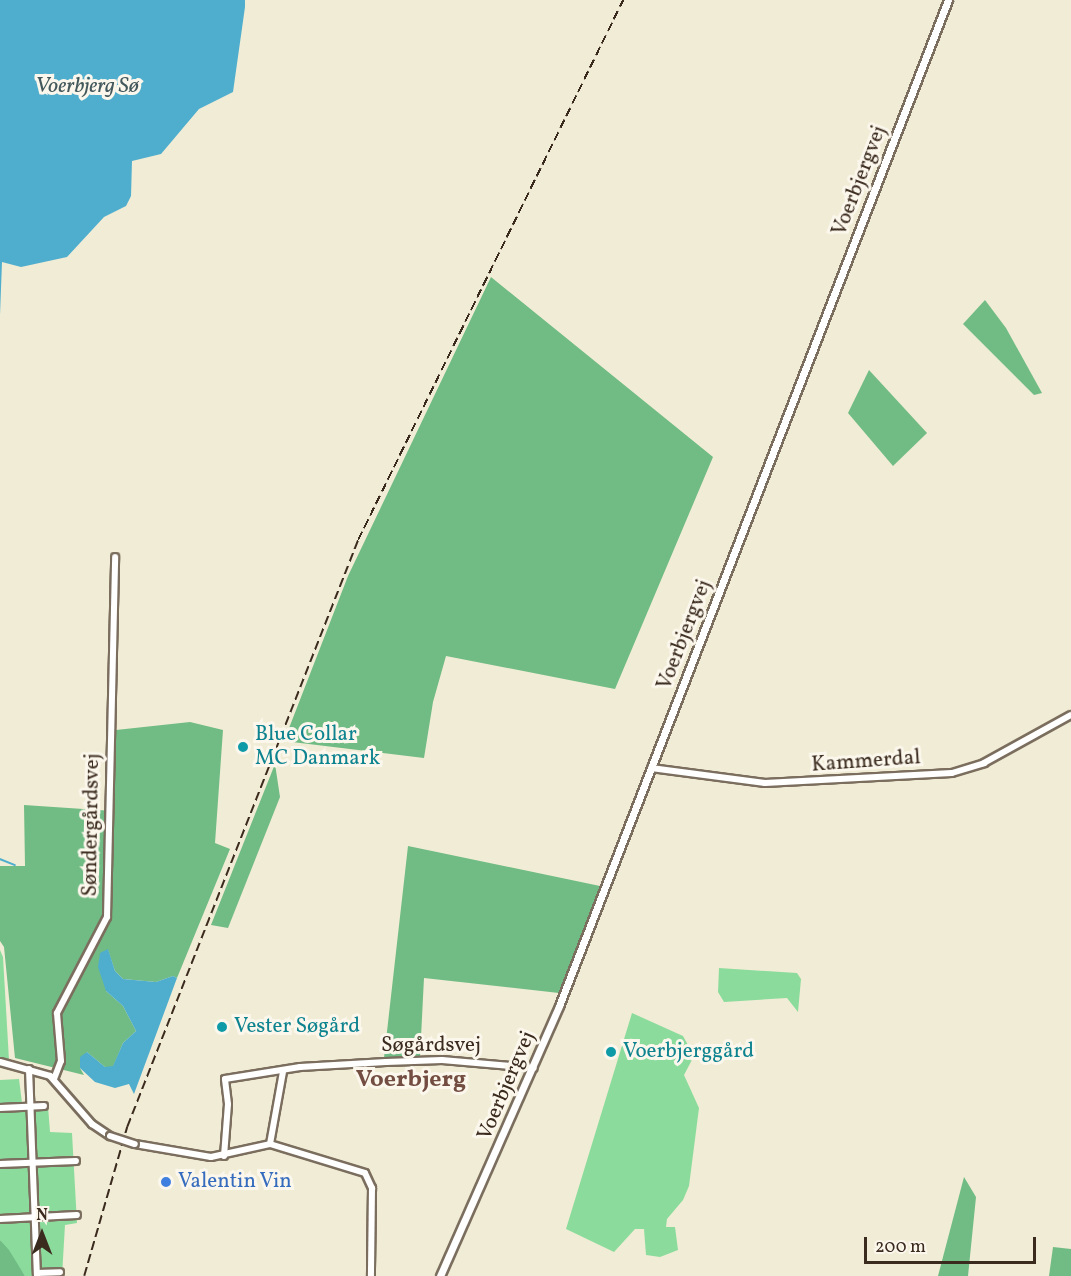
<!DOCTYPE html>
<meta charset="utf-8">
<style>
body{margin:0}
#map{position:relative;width:1071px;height:1276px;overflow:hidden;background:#f1ecd5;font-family:Vollkorn,serif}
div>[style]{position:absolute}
.green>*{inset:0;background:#8bdc9c}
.forest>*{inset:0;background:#70bc84}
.water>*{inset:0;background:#4faece}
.stream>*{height:1.5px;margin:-0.75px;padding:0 0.75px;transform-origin:0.75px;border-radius:0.75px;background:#4faece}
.roads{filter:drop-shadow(2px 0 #7b6e5e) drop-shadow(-2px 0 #7b6e5e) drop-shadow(0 2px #7b6e5e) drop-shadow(0 -2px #7b6e5e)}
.minor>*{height:6px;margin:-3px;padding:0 3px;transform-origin:3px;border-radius:3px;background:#fff}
.tertiary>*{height:7px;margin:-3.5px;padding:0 3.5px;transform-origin:3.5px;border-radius:3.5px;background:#fff}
.rail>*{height:1.5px;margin-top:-0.75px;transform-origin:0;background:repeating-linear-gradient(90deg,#3b2a1e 0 9px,transparent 0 13.5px)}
.bridges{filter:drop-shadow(2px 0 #7b6e5e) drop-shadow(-2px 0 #7b6e5e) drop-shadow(0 2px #7b6e5e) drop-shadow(0 -2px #7b6e5e)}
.minor-bridge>*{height:6px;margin:-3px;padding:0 3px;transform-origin:3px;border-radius:3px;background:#fff}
.dots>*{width:16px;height:16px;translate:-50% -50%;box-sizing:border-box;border:3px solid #fbf7ec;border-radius:50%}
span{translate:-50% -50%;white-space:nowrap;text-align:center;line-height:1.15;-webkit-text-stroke:6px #fbf7ec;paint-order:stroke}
.street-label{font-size:21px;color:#3b2a1e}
.culture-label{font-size:21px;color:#0d838f}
.left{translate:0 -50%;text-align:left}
.shop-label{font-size:21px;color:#366cbe}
.water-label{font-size:22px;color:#42585c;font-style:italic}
.quarter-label{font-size:24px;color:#734d41;font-weight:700}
.north{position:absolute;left:12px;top:1204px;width:60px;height:60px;-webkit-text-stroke:4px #fbf7ec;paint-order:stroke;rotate:0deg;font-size:16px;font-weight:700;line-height:24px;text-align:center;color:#3b2a1e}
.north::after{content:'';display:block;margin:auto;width:21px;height:27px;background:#3b2a1e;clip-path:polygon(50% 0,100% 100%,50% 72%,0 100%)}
.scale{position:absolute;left:864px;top:1237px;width:172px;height:27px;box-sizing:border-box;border:3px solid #3b2a1e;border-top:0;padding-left:8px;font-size:18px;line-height:21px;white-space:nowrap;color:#3b2a1e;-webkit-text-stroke:4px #fbf7ec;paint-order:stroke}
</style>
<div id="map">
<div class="green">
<i style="clip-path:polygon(0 950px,3px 957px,9px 1060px,0 1057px)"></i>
<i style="clip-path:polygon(719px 968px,797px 973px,801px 979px,798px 1012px,787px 998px,724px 1002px,718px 992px)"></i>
<i style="clip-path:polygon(632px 1013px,683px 1036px,694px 1056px,684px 1075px,699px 1108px,689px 1186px,683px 1200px,667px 1219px,666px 1227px,675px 1227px,678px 1250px,660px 1257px,646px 1255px,644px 1229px,635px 1229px,614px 1252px,566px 1229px)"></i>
<i style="clip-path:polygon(19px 1079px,22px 1103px,48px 1106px,50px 1132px,72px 1133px,77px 1223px,65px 1225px,62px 1276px,25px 1276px,0 1240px,0 1080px)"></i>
</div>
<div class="forest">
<i style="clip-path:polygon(491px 277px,713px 457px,615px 689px,446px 656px,433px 702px,424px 758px,284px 741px,348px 576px)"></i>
<i style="clip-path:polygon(985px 300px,1006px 328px,1042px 393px,1034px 395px,963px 324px)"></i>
<i style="clip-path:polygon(869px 370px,927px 433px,893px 466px,848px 413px)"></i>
<i style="clip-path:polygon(190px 722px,223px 730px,215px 843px,230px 849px,177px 978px,173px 976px,156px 982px,123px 979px,115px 971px,108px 950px,106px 991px,123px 1006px,136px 1031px,123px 1043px,113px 1067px,105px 1067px,87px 1052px,80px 1068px,84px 1075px,15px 1058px,4px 947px,0 941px,0 866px,25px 866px,24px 805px,113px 811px,116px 730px)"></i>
<i style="clip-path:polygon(275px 764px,280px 797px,228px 928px,211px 925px)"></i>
<i style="clip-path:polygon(408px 846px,600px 886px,559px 993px,424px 978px,420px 1057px,384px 1058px)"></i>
<i style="clip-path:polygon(964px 1177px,976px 1197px,968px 1276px,938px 1276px)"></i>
<i style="clip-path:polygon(0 1240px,9px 1250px,25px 1276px,0 1276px)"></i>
<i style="clip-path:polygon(1053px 1247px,1071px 1249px,1071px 1276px,1049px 1276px)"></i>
</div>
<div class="water">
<i style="clip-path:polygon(0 0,245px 0,245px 7px,233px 92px,199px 109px,161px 154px,132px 161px,131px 196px,126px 206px,104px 217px,67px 257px,21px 267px,2px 262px,0 315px)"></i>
<i style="clip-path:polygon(108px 949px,115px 971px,123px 979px,156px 982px,173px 976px,177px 978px,134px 1094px,129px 1084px,115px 1088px,95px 1082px,80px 1068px,80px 1057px,87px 1052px,105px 1067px,113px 1066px,123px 1043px,136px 1031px,123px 1006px,106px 991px,98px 967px,100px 953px)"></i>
</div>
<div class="stream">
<i style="left:0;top:859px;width:16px;rotate:22deg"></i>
</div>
<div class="roads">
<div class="minor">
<i style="left:651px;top:768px;width:115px;rotate:7.5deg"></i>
<i style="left:765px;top:783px;width:187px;rotate:-3.1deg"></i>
<i style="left:952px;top:773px;width:34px;rotate:-17deg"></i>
<i style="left:984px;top:763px;width:99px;rotate:-28.9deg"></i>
<i style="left:0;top:1062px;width:52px;rotate:15.6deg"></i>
<i style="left:50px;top:1076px;width:64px;rotate:48.8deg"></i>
<i style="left:92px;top:1124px;width:22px;rotate:34deg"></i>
<i style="left:29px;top:1069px;width:207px;rotate:87.8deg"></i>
<i style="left:54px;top:1079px;width:19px;rotate:-69deg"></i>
<i style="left:61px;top:1061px;width:48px;rotate:-94.8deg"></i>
<i style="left:57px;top:1013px;width:108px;rotate:-62.5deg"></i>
<i style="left:107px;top:917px;width:360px;rotate:-88.7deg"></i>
<i style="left:0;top:1108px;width:44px;rotate:-2.6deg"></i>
<i style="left:135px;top:1144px;width:77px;rotate:9.7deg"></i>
<i style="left:211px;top:1157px;width:60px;rotate:-12.4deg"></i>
<i style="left:270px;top:1144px;width:99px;rotate:17deg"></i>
<i style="left:365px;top:1173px;width:17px;rotate:65deg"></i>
<i style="left:372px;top:1188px;width:88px;rotate:90.7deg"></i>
<i style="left:270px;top:1144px;width:73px;rotate:-79.8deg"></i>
<i style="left:224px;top:1156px;width:52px;rotate:-85.6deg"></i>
<i style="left:228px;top:1104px;width:25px;rotate:-97deg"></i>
<i style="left:225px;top:1079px;width:76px;rotate:-9.1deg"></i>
<i style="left:300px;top:1067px;width:86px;rotate:-3.3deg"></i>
<i style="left:386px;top:1062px;width:56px;rotate:-2deg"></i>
<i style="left:442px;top:1060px;width:92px;rotate:5deg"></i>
<i style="left:0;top:1164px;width:76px;rotate:-2.3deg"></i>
<i style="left:0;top:1219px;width:77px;rotate:-3deg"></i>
<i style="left:37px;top:1273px;width:23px;rotate:-2deg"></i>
</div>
<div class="tertiary">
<i style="left:440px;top:1276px;width:295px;rotate:-66.2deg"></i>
<i style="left:559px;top:1006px;width:1079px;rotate:-68.86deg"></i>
</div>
</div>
<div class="rail">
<i style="left:84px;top:1276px;width:155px;rotate:-73.9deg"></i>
<i style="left:127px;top:1127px;width:631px;rotate:-68.52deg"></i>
<i style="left:358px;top:540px;width:602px;rotate:-63.86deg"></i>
</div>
<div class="bridges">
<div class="minor-bridge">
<i style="left:110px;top:1136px;width:26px;rotate:18deg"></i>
</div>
</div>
<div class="dots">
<i style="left:243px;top:747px;background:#0f9aa8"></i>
<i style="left:222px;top:1027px;background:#0f9aa8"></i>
<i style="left:611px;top:1052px;background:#0f9aa8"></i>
<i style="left:166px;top:1182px;background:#3f7fe0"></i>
</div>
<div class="street-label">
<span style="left:860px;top:181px;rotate:-69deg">Voerbjergvej</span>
<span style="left:685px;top:635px;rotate:-69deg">Voerbjergvej</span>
<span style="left:866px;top:762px;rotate:-4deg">Kammerdal</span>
<span style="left:92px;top:825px;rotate:-89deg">Søndergårdsvej</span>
<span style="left:431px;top:1046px">Søgårdsvej</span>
<span style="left:507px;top:1086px;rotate:-67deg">Voerbjergvej</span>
</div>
<div class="culture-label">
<span class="left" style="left:255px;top:747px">Blue Collar<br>MC Danmark</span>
<span class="left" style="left:234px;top:1027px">Vester Søgård</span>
<span class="left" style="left:623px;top:1052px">Voerbjerggård</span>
</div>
<div class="shop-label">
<span class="left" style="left:178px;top:1182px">Valentin Vin</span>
</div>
<div class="water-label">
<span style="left:87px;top:87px">Voerbjerg Sø</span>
</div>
<div class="quarter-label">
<span style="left:411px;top:1081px">Voerbjerg</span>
</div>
<div class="north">N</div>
<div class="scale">200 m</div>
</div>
